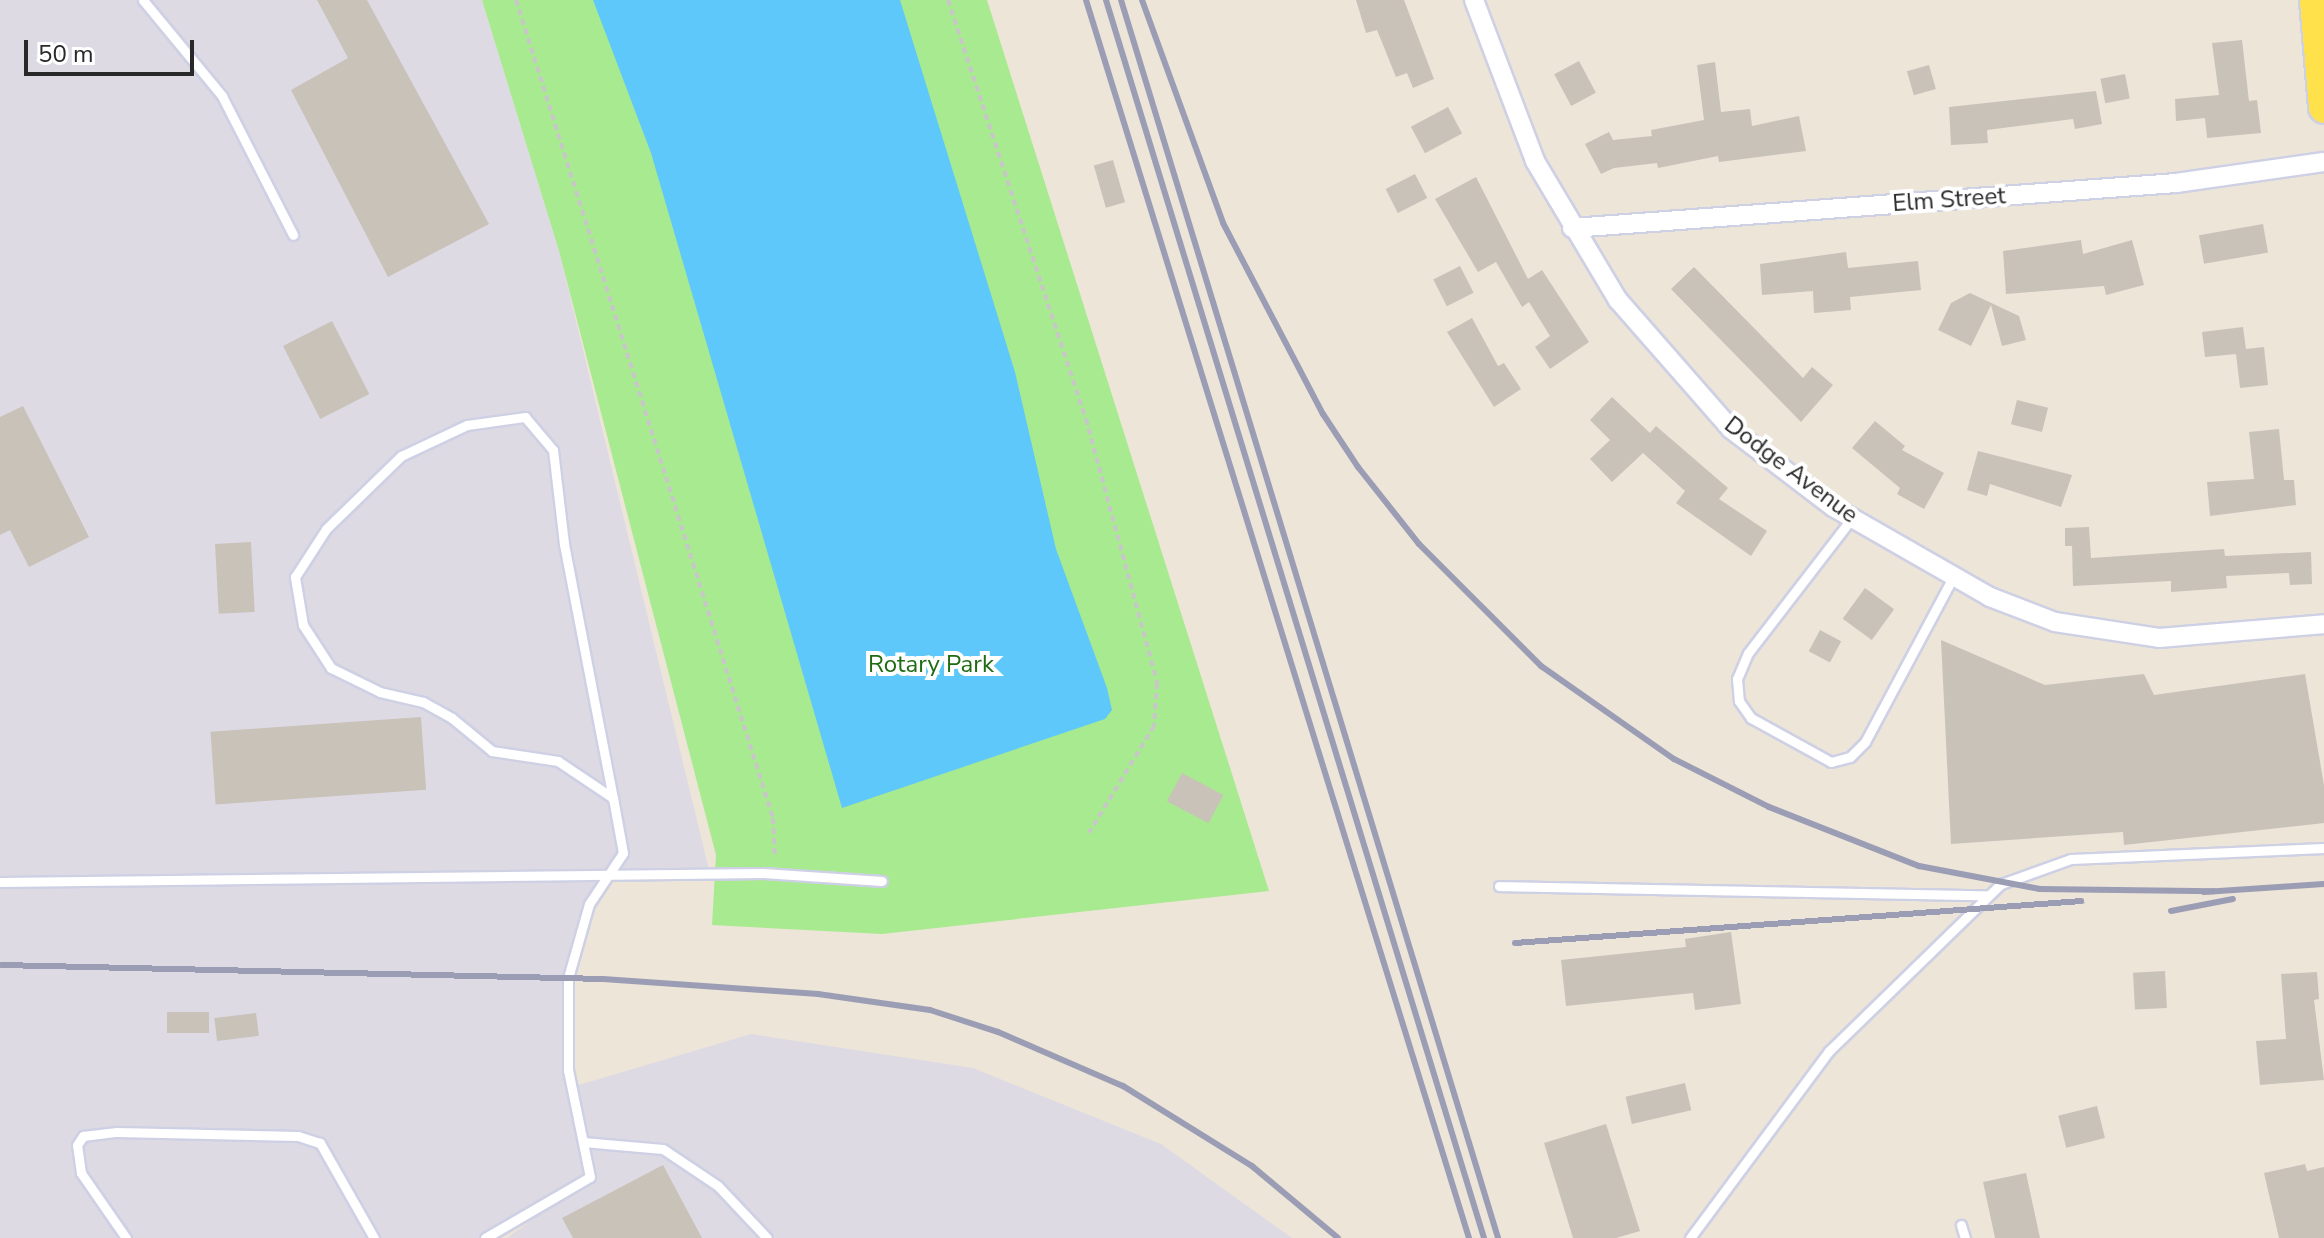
<!DOCTYPE html>
<style>
body{margin:0}
#map{position:relative;width:2324px;height:1238px;overflow:hidden;background:#ede5d8;font-family:"Nunito Sans",sans-serif}
div>[style]{position:absolute}
.industrial>*{inset:0;background:#dedae4}
.green>*{inset:0;background:#a8ea8f}
.water>*{inset:0;background:#5fc8fb}
.building>*{inset:0;background:#c8c2b9;transform-origin:0 0}
.path>*{height:4px;margin-top:-2px;transform-origin:0;background:repeating-linear-gradient(90deg,#c7c7c7 0 6px,transparent 0 10px)}
.roads{filter:drop-shadow(2px 0 #ced0e4) drop-shadow(-2px 0 #ced0e4) drop-shadow(0 2px #ced0e4) drop-shadow(0 -2px #ced0e4)}
.service>*{height:9px;margin:-4.5px;padding:0 4.5px;transform-origin:4.5px;border-radius:4.5px;background:#fff}
.minor>*{height:18px;margin:-9px;padding:0 9px;transform-origin:9px;border-radius:9px;background:#fff}
.primary>*{height:30px;margin:-15px;padding:0 15px;transform-origin:15px;border-radius:15px;background:#ffe14b}
.rail>*{height:6px;margin:-3px;padding:0 3px;transform-origin:3px;border-radius:3px;background:#9b9db5}
span{translate:-50% -50%;white-space:nowrap;text-align:center;line-height:1.15;-webkit-text-stroke:8px #fff;paint-order:stroke}
.street-label{font-size:24px;color:#292929}
.park-label{font-size:24px;color:#1f6c12}
.scale{position:absolute;left:24px;top:40px;width:170px;height:36px;box-sizing:border-box;border:4px solid #292929;border-top:0;padding-left:10px;font-size:24px;line-height:28px;white-space:nowrap;color:#292929;-webkit-text-stroke:6px #fff;paint-order:stroke}
</style>
<div id="map">
<div class="industrial">
<i style="clip-path:polygon(0 0,482px 0,559px 251px,710px 874px,606px 876px,589px 904px,568px 978px,572px 1087px,751px 1034px,973px 1068px,1161px 1144px,1292px 1238px,507px 1238px,577px 1187px,492px 1238px,0 1238px)"></i>
</div>
<div class="green">
<i style="clip-path:polygon(482px 0,987px 0,1269px 891px,882px 934px,712px 925px,716px 855px,559px 251px)"></i>
</div>
<div class="water">
<i style="clip-path:polygon(593px 0,900px 0,1015px 372px,1056px 549px,1107px 688px,1112px 710px,1105px 719px,842px 808px,651px 153px)"></i>
</div>
<div class="building">
<i style="clip-path:polygon(317px 0,367px 0,489px 224px,388px 277px,291px 90px,348px 58px)"></i>
<i style="clip-path:polygon(1356px 0,1404px 0,1434px 79px,1413px 88px,1407px 73px,1396px 77px,1377px 30px,1366px 33px)"></i>
<i style="clip-path:polygon(2242px 40px,2249px 101px,2257px 100px,2261px 133px,2207px 138px,2205px 118px,2176px 121px,2175px 99px,2219px 95px,2212px 43px)"></i>
<i style="left:1579px;top:61px;width:36px;height:28px;rotate:62deg"></i>
<i style="clip-path:polygon(1715px 62px,1721px 112px,1750px 109px,1752px 126px,1799px 116px,1806px 151px,1719px 162px,1718px 156px,1658px 168px,1657px 163px,1614px 168px,1601px 174px,1585px 144px,1609px 132px,1613px 140px,1652px 136px,1651px 130px,1704px 120px,1697px 65px)"></i>
<i style="left:1929px;top:65px;width:25px;height:23px;rotate:74deg"></i>
<i style="left:2125px;top:74px;width:25px;height:25px;rotate:79deg"></i>
<i style="clip-path:polygon(2096px 91px,2102px 124px,2075px 129px,2073px 119px,1987px 130px,1988px 143px,1951px 145px,1949px 107px)"></i>
<i style="left:1448px;top:107px;width:30px;height:42px;rotate:62deg"></i>
<i style="left:1113px;top:160px;width:44px;height:20px;rotate:74deg"></i>
<i style="left:1415px;top:174px;width:27px;height:33px;rotate:63deg"></i>
<i style="clip-path:polygon(1476px 177px,1528px 279px,1542px 270px,1589px 342px,1550px 369px,1535px 347px,1550px 336px,1529px 302px,1522px 307px,1496px 262px,1478px 272px,1435px 199px)"></i>
<i style="left:2263px;top:224px;width:29px;height:65px;rotate:80deg"></i>
<i style="clip-path:polygon(2081px 240px,2083px 254px,2132px 240px,2144px 285px,2106px 295px,2104px 286px,2006px 294px,2003px 251px)"></i>
<i style="clip-path:polygon(1846px 252px,1848px 268px,1918px 261px,1921px 290px,1850px 297px,1851px 310px,1814px 313px,1813px 291px,1762px 295px,1760px 264px)"></i>
<i style="left:1460px;top:266px;width:30px;height:30px;rotate:63deg"></i>
<i style="clip-path:polygon(1694px 267px,1803px 378px,1812px 367px,1833px 385px,1801px 422px,1671px 289px)"></i>
<i style="clip-path:polygon(1970px 293px,2019px 316px,2026px 340px,2002px 346px,1991px 305px,1971px 346px,1938px 330px,1951px 303px)"></i>
<i style="clip-path:polygon(1472px 318px,1498px 366px,1504px 363px,1521px 389px,1494px 407px,1447px 332px)"></i>
<i style="left:332px;top:321px;width:82px;height:55px;rotate:63deg"></i>
<i style="clip-path:polygon(2243px 327px,2246px 349px,2264px 347px,2268px 385px,2240px 388px,2236px 354px,2205px 357px,2202px 332px)"></i>
<i style="clip-path:polygon(1612px 397px,1650px 433px,1656px 426px,1728px 488px,1719px 499px,1767px 531px,1751px 556px,1676px 503px,1685px 491px,1643px 453px,1612px 482px,1590px 459px,1610px 440px,1590px 420px)"></i>
<i style="left:2017px;top:400px;width:32px;height:25px;rotate:14deg"></i>
<i style="clip-path:polygon(23px 406px,89px 537px,29px 567px,10px 530px,0 535px,0 417px)"></i>
<i style="clip-path:polygon(1875px 421px,1905px 446px,1902px 450px,1944px 473px,1924px 509px,1897px 494px,1900px 488px,1852px 448px)"></i>
<i style="clip-path:polygon(2279px 429px,2284px 480px,2294px 480px,2296px 505px,2210px 516px,2207px 482px,2254px 479px,2249px 432px)"></i>
<i style="clip-path:polygon(1978px 451px,2072px 475px,2061px 507px,1990px 484px,1987px 496px,1967px 490px)"></i>
<i style="clip-path:polygon(2089px 527px,2091px 558px,2224px 549px,2225px 556px,2311px 552px,2312px 584px,2290px 585px,2289px 573px,2226px 576px,2227px 588px,2171px 592px,2171px 581px,2073px 586px,2072px 546px,2065px 546px,2065px 528px)"></i>
<i style="left:251px;top:542px;width:70px;height:36px;rotate:87deg"></i>
<i style="left:1865px;top:588px;width:36px;height:38px;rotate:36deg"></i>
<i style="left:1820px;top:630px;width:24px;height:24px;rotate:28deg"></i>
<i style="clip-path:polygon(1941px 640px,2045px 685px,2144px 674px,2154px 695px,2305px 674px,2324px 785px,2324px 823px,2124px 845px,2123px 832px,1951px 844px)"></i>
<i style="left:421px;top:717px;width:73px;height:211px;rotate:86deg"></i>
<i style="left:1182px;top:773px;width:47px;height:32px;rotate:28deg"></i>
<i style="clip-path:polygon(1731px 932px,1741px 1004px,1695px 1010px,1693px 993px,1566px 1006px,1561px 960px,1686px 947px,1685px 939px)"></i>
<i style="left:2165px;top:971px;width:37px;height:32px;rotate:87deg"></i>
<i style="clip-path:polygon(2317px 972px,2319px 999px,2314px 1000px,2324px 1080px,2260px 1085px,2256px 1041px,2286px 1039px,2281px 974px)"></i>
<i style="left:167px;top:1012px;width:42px;height:21px"></i>
<i style="left:256px;top:1013px;width:23px;height:42px;rotate:83deg"></i>
<i style="left:1685px;top:1083px;width:28px;height:61px;rotate:77deg"></i>
<i style="left:2097px;top:1106px;width:33px;height:40px;rotate:76deg"></i>
<i style="clip-path:polygon(1606px 1124px,1640px 1231px,1616px 1238px,1573px 1238px,1544px 1143px)"></i>
<i style="clip-path:polygon(2305px 1164px,2307px 1171px,2324px 1167px,2324px 1238px,2279px 1238px,2264px 1173px)"></i>
<i style="clip-path:polygon(663px 1165px,702px 1238px,573px 1238px,562px 1218px)"></i>
<i style="clip-path:polygon(2026px 1173px,2040px 1238px,1995px 1238px,1983px 1182px)"></i>
</div>
<div class="path">
<i style="left:516px;top:0;width:857px;rotate:72.56deg"></i>
<i style="left:773px;top:818px;width:40px;rotate:87.1deg"></i>
<i style="left:948px;top:0;width:441px;rotate:71.8deg"></i>
<i style="left:1086px;top:419px;width:273px;rotate:74.9deg"></i>
<i style="left:1157px;top:683px;width:43px;rotate:94deg"></i>
<i style="left:1154px;top:726px;width:125px;rotate:121.3deg"></i>
</div>
<div class="roads">
<div class="service">
<i style="left:143px;top:0;width:124px;rotate:50.5deg"></i>
<i style="left:222px;top:96px;width:156px;rotate:62.9deg"></i>
<i style="left:1852px;top:518px;width:170px;rotate:127.6deg"></i>
<i style="left:1748px;top:653px;width:28px;rotate:113deg"></i>
<i style="left:1737px;top:679px;width:22px;rotate:85deg"></i>
<i style="left:1739px;top:701px;width:21px;rotate:55deg"></i>
<i style="left:1751px;top:718px;width:91px;rotate:28.8deg"></i>
<i style="left:1831px;top:762px;width:20px;rotate:-15deg"></i>
<i style="left:1850px;top:757px;width:21px;rotate:-45deg"></i>
<i style="left:1865px;top:742px;width:187px;rotate:-61.9deg"></i>
<i style="left:0;top:882px;width:763px;rotate:-0.68deg"></i>
<i style="left:763px;top:873px;width:119px;rotate:3.8deg"></i>
<i style="left:1499px;top:886px;width:489px;rotate:1.1deg"></i>
<i style="left:583px;top:1142px;width:80px;rotate:5deg"></i>
<i style="left:663px;top:1149px;width:66px;rotate:33.9deg"></i>
<i style="left:718px;top:1186px;width:71px;rotate:46.7deg"></i>
<i style="left:1961px;top:1225px;width:14px;rotate:73deg"></i>
<i style="left:126px;top:1238px;width:79px;rotate:-124.7deg"></i>
<i style="left:81px;top:1173px;width:28px;rotate:-98deg"></i>
<i style="left:77px;top:1145px;width:11px;rotate:-56deg"></i>
<i style="left:83px;top:1136px;width:34px;rotate:-7deg"></i>
<i style="left:117px;top:1132px;width:181px;rotate:1.3deg"></i>
<i style="left:298px;top:1136px;width:23px;rotate:18deg"></i>
<i style="left:320px;top:1143px;width:109px;rotate:60.4deg"></i>
<i style="left:485px;top:1238px;width:121px;rotate:-30.2deg"></i>
<i style="left:590px;top:1177px;width:109px;rotate:-101.6deg"></i>
<i style="left:568px;top:1070px;width:92px;rotate:-90deg"></i>
<i style="left:568px;top:978px;width:77px;rotate:-74.2deg"></i>
<i style="left:589px;top:904px;width:61px;rotate:-56.3deg"></i>
<i style="left:623px;top:853px;width:56px;rotate:-100.3deg"></i>
<i style="left:613px;top:798px;width:66px;rotate:-146.1deg"></i>
<i style="left:558px;top:761px;width:67px;rotate:-171.4deg"></i>
<i style="left:492px;top:751px;width:52px;rotate:-140.5deg"></i>
<i style="left:452px;top:718px;width:33px;rotate:-151deg"></i>
<i style="left:423px;top:702px;width:44px;rotate:-166.9deg"></i>
<i style="left:380px;top:692px;width:55px;rotate:-153.9deg"></i>
<i style="left:331px;top:668px;width:51px;rotate:-123.1deg"></i>
<i style="left:303px;top:625px;width:49px;rotate:-99.5deg"></i>
<i style="left:295px;top:577px;width:57px;rotate:-57.1deg"></i>
<i style="left:326px;top:529px;width:105px;rotate:-44.2deg"></i>
<i style="left:401px;top:456px;width:73px;rotate:-25.2deg"></i>
<i style="left:467px;top:425px;width:59px;rotate:-7.9deg"></i>
<i style="left:525px;top:417px;width:43px;rotate:49.7deg"></i>
<i style="left:553px;top:450px;width:95px;rotate:83.3deg"></i>
<i style="left:564px;top:544px;width:259px;rotate:79.1deg"></i>
<i style="left:1690px;top:1238px;width:233px;rotate:-53.4deg"></i>
<i style="left:1829px;top:1051px;width:240px;rotate:-44.2deg"></i>
<i style="left:2001px;top:884px;width:74px;rotate:-19.7deg"></i>
<i style="left:2071px;top:859px;width:253px;rotate:-2.5deg"></i>
</div>
<div class="minor">
<i style="left:1474px;top:0;width:172px;rotate:69.2deg"></i>
<i style="left:1535px;top:161px;width:162px;rotate:59.2deg"></i>
<i style="left:1618px;top:300px;width:171px;rotate:48.8deg"></i>
<i style="left:1731px;top:429px;width:128px;rotate:37.4deg"></i>
<i style="left:1833px;top:507px;width:181px;rotate:29.8deg"></i>
<i style="left:1990px;top:597px;width:70px;rotate:21deg"></i>
<i style="left:2055px;top:622px;width:105px;rotate:8.7deg"></i>
<i style="left:2159px;top:638px;width:166px;rotate:-4.8deg"></i>
<i style="left:1572px;top:228px;width:606px;rotate:-4.26deg"></i>
<i style="left:2176px;top:183px;width:149px;rotate:-8.1deg"></i>
</div>
<div class="primary">
<i style="left:2315px;top:0;width:108px;rotate:85.2deg"></i>
</div>
</div>
<div class="rail">
<i style="left:1086px;top:0;width:1296px;rotate:72.81deg"></i>
<i style="left:1106px;top:0;width:1294px;rotate:73.02deg"></i>
<i style="left:1121px;top:0;width:1294px;rotate:73.06deg"></i>
<i style="left:1142px;top:0;width:237px;rotate:70deg"></i>
<i style="left:1223px;top:223px;width:216px;rotate:62.4deg"></i>
<i style="left:1323px;top:414px;width:64px;rotate:56.6deg"></i>
<i style="left:1358px;top:467px;width:98px;rotate:51.6deg"></i>
<i style="left:1419px;top:544px;width:173px;rotate:45deg"></i>
<i style="left:1541px;top:666px;width:162px;rotate:35deg"></i>
<i style="left:1674px;top:759px;width:106px;rotate:26.8deg"></i>
<i style="left:1769px;top:807px;width:161px;rotate:21.5deg"></i>
<i style="left:1919px;top:866px;width:123px;rotate:10.8deg"></i>
<i style="left:2040px;top:889px;width:174px;rotate:0.7deg"></i>
<i style="left:2204px;top:892px;width:120px;rotate:-3.8deg"></i>
<i style="left:2171px;top:911px;width:63px;rotate:-11deg"></i>
<i style="left:1515px;top:943px;width:568px;rotate:-4.24deg"></i>
<i style="left:1px;top:965px;width:602px;rotate:1.33deg"></i>
<i style="left:603px;top:979px;width:216px;rotate:4deg"></i>
<i style="left:818px;top:994px;width:113px;rotate:8.1deg"></i>
<i style="left:930px;top:1010px;width:71px;rotate:17.9deg"></i>
<i style="left:998px;top:1032px;width:136px;rotate:23.4deg"></i>
<i style="left:1123px;top:1086px;width:152px;rotate:31.8deg"></i>
<i style="left:1252px;top:1166px;width:112px;rotate:39.9deg"></i>
</div>
<div class="street-label">
<span style="left:1949px;top:200px;rotate:-4deg">Elm Street</span>
<span style="left:1791px;top:470px;rotate:37deg">Dodge Avenue</span>
</div>
<div class="park-label">
<span style="left:931px;top:665px">Rotary Park</span>
</div>
<div class="scale">50 m</div>
</div>
